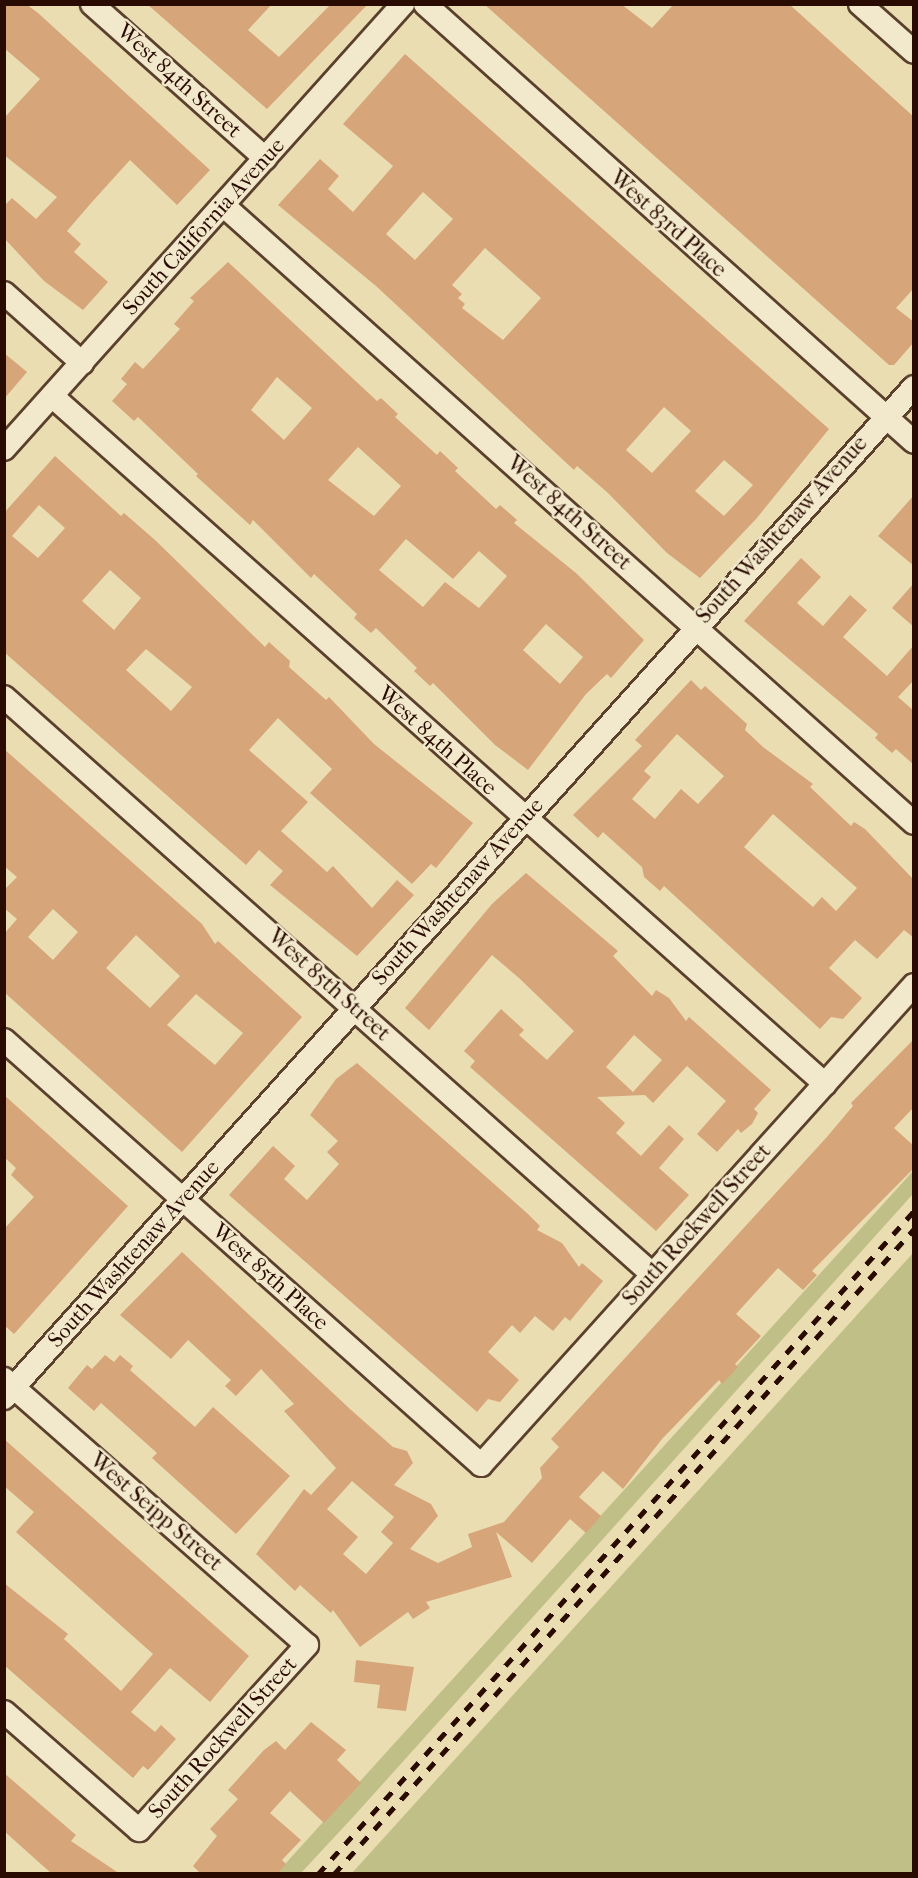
<!DOCTYPE html>
<style>
body{margin:0}
#map{position:relative;width:918px;height:1878px;overflow:hidden;background:#ebddb2;font-family:"IM FELL French Canon",serif}
div>[style]{position:absolute}
.green>*{inset:0;background:#c0bf87}
.building>*{inset:0;background:#d6a579}
.roads{filter:drop-shadow(2px 0 #5a402d) drop-shadow(-2px 0 #5a402d) drop-shadow(0 2px #5a402d) drop-shadow(0 -2px #5a402d)}
.minor>*{height:22px;margin:-11px;padding:0 11px;transform-origin:11px;border-radius:11px;background:#f2e9cd}
.rail>*{height:4.5px;margin-top:-2.25px;transform-origin:0;background:repeating-linear-gradient(90deg,#2a0b01 0 10px,transparent 0 20px)}
span{translate:-50% -50%;white-space:nowrap;text-align:center;line-height:1.15;-webkit-text-stroke:5px #f2e9cd;paint-order:stroke}
.street-label{font-size:22px;color:#2a0b01}
.frame{position:absolute;inset:0;border:6px solid #2a0b01;pointer-events:none}
</style>
<div id="map">
<div class="green">
<i style="clip-path:polygon(913px 1171px,913px 1194px,354px 1816px,301px 1873px,276px 1874px)"></i>
<i style="clip-path:polygon(913px 1253px,913px 1873px,352px 1873px)"></i>
</div>
<div class="building">
<i style="clip-path:polygon(4px 4px,26px 4px,38px 13px,210px 170px,177px 205px,130px 160px,92px 202px,67px 231px,81px 244px,74px 252px,108px 282px,83px 310px,44px 281px,4px 238px,4px 206px,12px 198px,36px 219px,57px 197px,4px 155px,4px 118px,40px 79px,4px 48px)"></i>
<i style="clip-path:polygon(147px 4px,272px 4px,248px 30px,279px 57px,331px 4px,368px 4px,267px 109px)"></i>
<i style="clip-path:polygon(484px 4px,621px 4px,652px 28px,674px 4px,789px 4px,914px 117px,914px 288px,896px 308px,914px 322px,914px 342px,894px 365px,889px 365px)"></i>
<i style="clip-path:polygon(evenodd,405px 54px,829px 429px,756px 519px,700px 578px,667px 553px,608px 493px,577px 466px,574px 470px,376px 286px,278px 205px,320px 159px,339px 176px,328px 189px,353px 212px,393px 166px,343px 124px,405px 54px,423px 192px,453px 219px,415px 260px,386px 234px,423px 192px,405px 54px,485px 248px,541px 298px,503px 340px,462px 308px,465px 304px,458px 298px,462px 294px,452px 285px,485px 248px,405px 54px,664px 407px,691px 431px,652px 473px,626px 450px,664px 407px,405px 54px,724px 460px,753px 485px,724px 516px,695px 491px,724px 460px)"></i>
<i style="clip-path:polygon(evenodd,228px 262px,377px 401px,381px 398px,398px 414px,395px 417px,437px 455px,440px 451px,458px 468px,455px 471px,496px 509px,500px 505px,517px 520px,514px 523px,576px 573px,644px 640px,611px 678px,607px 674px,586px 694px,528px 770px,495px 745px,433px 683px,430px 686px,414px 671px,417px 668px,376px 628px,371px 633px,354px 618px,357px 614px,314px 574px,311px 578px,253px 520px,250px 525px,196px 476px,198px 474px,138px 417px,134px 421px,112px 401px,127px 384px,121px 379px,135px 362px,143px 369px,180px 329px,174px 324px,194px 301px,190px 298px,228px 262px,277px 377px,312px 408px,284px 440px,251px 410px,277px 377px,228px 262px,358px 447px,401px 486px,374px 516px,328px 480px,358px 447px,228px 262px,406px 539px,453px 579px,479px 551px,507px 576px,479px 608px,445px 582px,423px 607px,379px 570px,406px 539px,228px 262px,546px 624px,583px 657px,560px 684px,523px 650px,546px 624px)"></i>
<i style="clip-path:polygon(4px 353px,27px 372px,4px 399px)"></i>
<i style="clip-path:polygon(evenodd,55px 456px,121px 516px,124px 513px,155px 540px,265px 647px,269px 642px,290px 661px,289px 667px,326px 700px,329px 697px,374px 744px,473px 823px,436px 868px,431px 864px,412px 884px,310px 793px,332px 769px,278px 718px,249px 750px,308px 802px,281px 831px,327px 872px,333px 866px,372px 908px,397px 880px,414px 895px,357px 956px,270px 885px,283px 871px,259px 850px,246px 865px,4px 652px,4px 513px,55px 456px,39px 505px,65px 528px,38px 558px,12px 536px,39px 505px,55px 456px,110px 570px,141px 598px,114px 630px,82px 601px,110px 570px,55px 456px,146px 649px,192px 687px,171px 711px,126px 670px,146px 649px)"></i>
<i style="clip-path:polygon(914px 495px,914px 566px,878px 536px)"></i>
<i style="clip-path:polygon(801px 558px,821px 577px,797px 603px,823px 626px,850px 595px,867px 610px,843px 637px,887px 676px,914px 645px,914px 680px,898px 697px,914px 711px,914px 765px,896px 749px,892px 753px,875px 738px,878px 734px,744px 621px)"></i>
<i style="clip-path:polygon(914px 583px,914px 627px,892px 608px)"></i>
<i style="clip-path:polygon(evenodd,691px 680px,701px 690px,705px 686px,747px 724px,745px 730px,763px 747px,813px 784px,810px 787px,851px 826px,854px 822px,865px 829px,914px 880px,914px 938px,904px 930px,877px 959px,855px 940px,829px 968px,862px 998px,843px 1019px,831px 1017px,820px 1029px,664px 886px,660px 891px,644px 877px,642px 867px,603px 832px,598px 838px,573px 815px,642px 746px,635px 740px,691px 680px,677px 734px,724px 776px,698px 804px,681px 789px,655px 819px,632px 799px,651px 777px,644px 771px,677px 734px,691px 680px,773px 814px,857px 888px,836px 911px,822px 897px,813px 907px,744px 847px,773px 814px)"></i>
<i style="clip-path:polygon(evenodd,4px 749px,202px 924px,215px 944px,218px 941px,302px 1017px,182px 1152px,4px 992px,4px 934px,17px 919px,4px 908px,4px 890px,17px 877px,4px 866px,4px 749px,53px 909px,78px 932px,53px 960px,28px 937px,53px 909px,4px 749px,136px 935px,180px 976px,150px 1008px,106px 968px,136px 935px,4px 749px,196px 994px,243px 1033px,215px 1065px,167px 1025px,196px 994px)"></i>
<i style="clip-path:polygon(evenodd,526px 873px,618px 951px,613px 956px,652px 996px,656px 990px,669px 998px,686px 1021px,689px 1017px,771px 1090px,754px 1109px,758px 1113px,752px 1124px,741px 1133px,738px 1129px,717px 1152px,697px 1134px,726px 1101px,687px 1066px,653px 1103px,645px 1095px,597px 1097px,625px 1123px,616px 1133px,641px 1156px,669px 1125px,684px 1139px,659px 1168px,689px 1195px,656px 1231px,470px 1067px,475px 1061px,464px 1051px,501px 1009px,524px 1030px,519px 1035px,547px 1060px,574px 1031px,519px 978px,492px 955px,429px 1030px,405px 1008px,492px 904px,526px 873px,634px 1035px,662px 1060px,633px 1092px,606px 1067px,634px 1035px)"></i>
<i style="clip-path:polygon(evenodd,914px 1039px,914px 1107px,894px 1128px,914px 1146px,914px 1168px,812px 1271px,817px 1275px,803px 1290px,778px 1268px,736px 1314px,761px 1336px,735px 1364px,738px 1367px,722px 1384px,719px 1380px,662px 1439px,623px 1489px,603px 1471px,579px 1497px,601px 1516px,586px 1533px,570px 1519px,532px 1563px,496px 1532px,512px 1577px,426px 1602px,430px 1608px,413px 1619px,408px 1612px,360px 1647px,333px 1610px,331px 1613px,300px 1585px,295px 1591px,256px 1554px,304px 1489px,311px 1495px,336px 1468px,284px 1411px,294px 1404px,261px 1369px,236px 1396px,225px 1386px,231px 1380px,188px 1340px,171px 1359px,120px 1315px,182px 1252px,350px 1409px,393px 1447px,407px 1451px,413px 1463px,394px 1485px,431px 1504px,438px 1516px,410px 1549px,438px 1563px,472px 1547px,468px 1534px,504px 1522px,542px 1478px,540px 1468px,559px 1447px,551px 1439px,826px 1138px,853px 1106px,851px 1103px,914px 1039px,352px 1481px,394px 1517px,381px 1532px,393px 1543px,366px 1574px,343px 1554px,358px 1537px,327px 1509px,352px 1481px)"></i>
<i style="clip-path:polygon(357px 1063px,528px 1214px,540px 1226px,537px 1230px,562px 1243px,579px 1267px,582px 1263px,603px 1281px,570px 1321px,565px 1317px,553px 1331px,535px 1316px,520px 1333px,512px 1325px,488px 1352px,519px 1380px,500px 1402px,488px 1399px,477px 1412px,229px 1195px,273px 1146px,295px 1166px,284px 1179px,307px 1200px,339px 1164px,327px 1152px,338px 1141px,310px 1115px,336px 1079px)"></i>
<i style="clip-path:polygon(4px 1095px,128px 1206px,14px 1334px,4px 1325px,4px 1229px,34px 1197px,11px 1175px,16px 1168px,4px 1157px)"></i>
<i style="clip-path:polygon(105px 1355px,114px 1362px,120px 1355px,133px 1366px,130px 1370px,195px 1427px,213px 1407px,290px 1476px,236px 1534px,152px 1458px,157px 1453px,101px 1403px,94px 1411px,68px 1388px,87px 1365px,92px 1369px)"></i>
<i style="clip-path:polygon(4px 1439px,249px 1656px,210px 1702px,170px 1668px,131px 1712px,155px 1732px,161px 1725px,176px 1739px,148px 1770px,143px 1766px,133px 1778px,4px 1665px,4px 1583px,68px 1634px,64px 1639px,121px 1691px,153px 1654px,16px 1532px,34px 1512px,4px 1486px)"></i>
<i style="clip-path:polygon(356px 1660px,414px 1667px,406px 1711px,377px 1708px,380px 1685px,354px 1682px)"></i>
<i style="clip-path:polygon(311px 1722px,346px 1750px,337px 1760px,361px 1783px,324px 1823px,290px 1791px,270px 1813px,301px 1840px,282px 1860px,286px 1864px,277px 1874px,201px 1874px,193px 1866px,217px 1836px,210px 1829px,238px 1799px,228px 1790px,264px 1750px,276px 1741px,285px 1750px)"></i>
<i style="clip-path:polygon(4px 1773px,76px 1835px,71px 1841px,120px 1874px,52px 1874px,4px 1831px)"></i>
</div>
<div class="roads">
<div class="minor">
<i style="left:92px;top:4px;width:232px;rotate:41.7deg"></i>
<i style="left:425px;top:4px;width:656px;rotate:41.85deg"></i>
<i style="left:860px;top:4px;width:72px;rotate:41.6deg"></i>
<i style="left:223px;top:205px;width:927px;rotate:41.81deg"></i>
<i style="left:4px;top:293px;width:105px;rotate:41.9deg"></i>
<i style="left:52px;top:396px;width:1035px;rotate:41.67deg"></i>
<i style="left:4px;top:449px;width:598px;rotate:-48.12deg"></i>
<i style="left:4px;top:697px;width:868px;rotate:41.68deg"></i>
<i style="left:4px;top:1040px;width:639px;rotate:41.7deg"></i>
<i style="left:481px;top:1465px;width:646px;rotate:-47.95deg"></i>
<i style="left:4px;top:1379px;width:403px;rotate:41.3deg"></i>
<i style="left:307px;top:1645px;width:250px;rotate:132.2deg"></i>
<i style="left:139px;top:1830px;width:179px;rotate:-138.8deg"></i>
<i style="left:4px;top:1398px;width:1360px;rotate:-48.01deg"></i>
</div>
</div>
<div class="rail">
<i style="left:318px;top:1874px;width:892px;rotate:-48.05deg"></i>
<i style="left:334px;top:1874px;width:867px;rotate:-48.04deg"></i>
</div>
<div class="street-label">
<span style="left:179px;top:81px;rotate:42deg">West 84th Street</span>
<span style="left:668px;top:224px;rotate:42deg">West 83rd Place</span>
<span style="left:204px;top:227px;rotate:-48deg">South California Avenue</span>
<span style="left:569px;top:513px;rotate:42deg">West 84th Street</span>
<span style="left:782px;top:530px;rotate:-48deg">South Washtenaw Avenue</span>
<span style="left:437px;top:741px;rotate:42deg">West 84th Place</span>
<span style="left:458px;top:892px;rotate:-48deg">South Washtenaw Avenue</span>
<span style="left:329px;top:985px;rotate:42deg">West 85th Street</span>
<span style="left:697px;top:1225px;rotate:-48deg">South Rockwell Street</span>
<span style="left:134px;top:1254px;rotate:-48deg">South Washtenaw Avenue</span>
<span style="left:270px;top:1277px;rotate:42deg">West 85th Place</span>
<span style="left:156px;top:1512px;rotate:41deg">West Seipp Street</span>
<span style="left:223px;top:1738px;rotate:-48deg">South Rockwell Street</span>
</div>
<div class="frame"></div>
</div>
